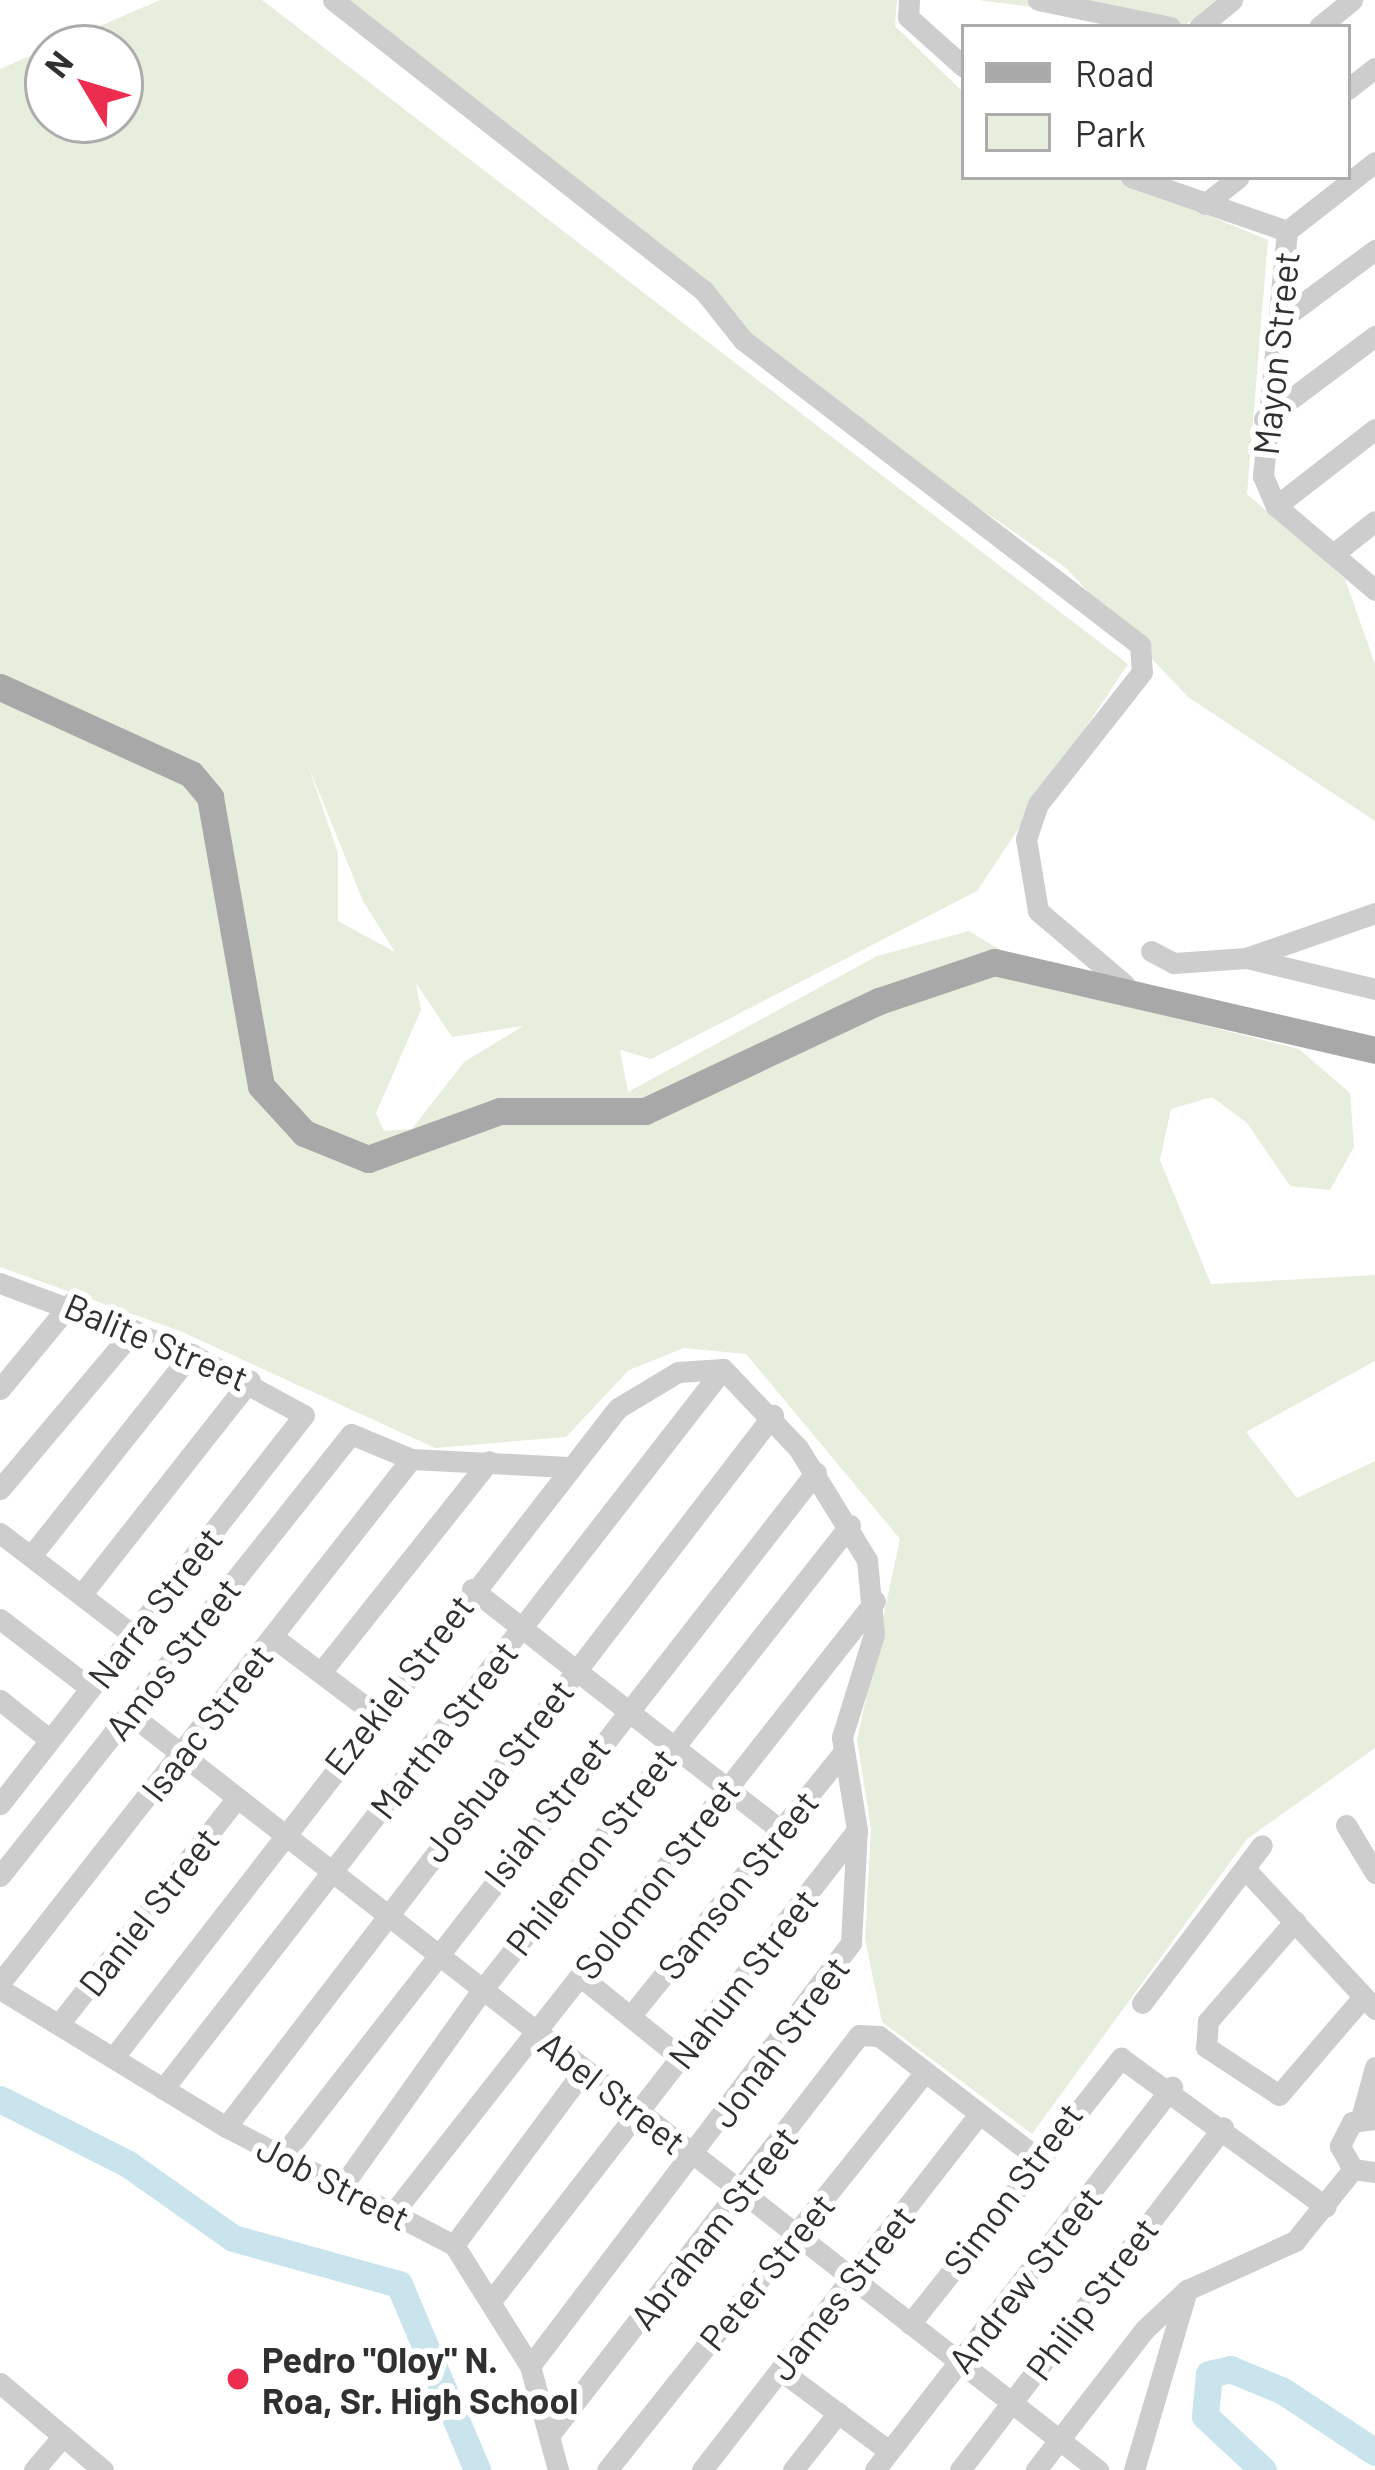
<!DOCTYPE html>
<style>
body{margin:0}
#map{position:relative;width:1375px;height:2470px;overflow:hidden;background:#fff;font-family:Barlow,sans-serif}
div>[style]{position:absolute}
.green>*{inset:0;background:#e8eede}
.river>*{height:27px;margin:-13.5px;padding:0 13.5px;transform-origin:13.5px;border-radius:13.5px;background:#cae4ee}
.minor>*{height:21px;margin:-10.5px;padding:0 10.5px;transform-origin:10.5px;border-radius:10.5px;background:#cdcdcd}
.major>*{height:27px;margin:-13.5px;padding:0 13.5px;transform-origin:13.5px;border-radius:13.5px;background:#a8a8a8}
.dots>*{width:33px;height:33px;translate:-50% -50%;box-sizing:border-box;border:6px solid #fff;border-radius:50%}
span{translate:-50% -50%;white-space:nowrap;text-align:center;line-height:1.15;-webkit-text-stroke:12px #fff;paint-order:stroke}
.street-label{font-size:36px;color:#303030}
.poi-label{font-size:36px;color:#303030;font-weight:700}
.left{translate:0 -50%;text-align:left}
.legend{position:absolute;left:961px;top:24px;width:390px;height:156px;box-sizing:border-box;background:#fff;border:3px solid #acacac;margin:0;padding:15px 21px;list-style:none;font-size:36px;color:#303030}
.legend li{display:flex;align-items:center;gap:24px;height:60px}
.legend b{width:60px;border:3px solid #acacac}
.north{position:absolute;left:24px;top:24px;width:120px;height:120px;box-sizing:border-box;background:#fff;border:3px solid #acacac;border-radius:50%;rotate:308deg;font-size:33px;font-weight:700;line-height:48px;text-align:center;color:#303030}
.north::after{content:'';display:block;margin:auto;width:42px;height:54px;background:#ec2d50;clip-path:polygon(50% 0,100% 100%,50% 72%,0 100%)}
</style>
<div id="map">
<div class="green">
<i style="clip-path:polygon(evenodd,160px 0,262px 0,1128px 664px,977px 891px,651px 1059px,620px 1050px,628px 1092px,877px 956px,969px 931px,1068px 991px,1299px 1049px,1350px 1093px,1354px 1147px,1330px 1190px,1290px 1186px,1247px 1123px,1212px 1097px,1171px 1109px,1160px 1160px,1211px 1284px,1375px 1275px,1375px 1361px,1246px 1432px,1297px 1498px,1375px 1461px,1375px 1748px,1247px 1839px,1032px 2134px,882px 2022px,865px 1939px,871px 1828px,857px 1740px,900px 1539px,746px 1354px,684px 1348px,629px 1370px,566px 1437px,435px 1448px,180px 1331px,0 1267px,0 69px,48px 48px,48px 120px,120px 120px,120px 48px,49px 48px,160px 0,308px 765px,363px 901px,395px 952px,338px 921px,338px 853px,308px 765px,160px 0,416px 983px,452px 1037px,523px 1026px,464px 1062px,412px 1129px,384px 1131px,376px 1113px,421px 1010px,416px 983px)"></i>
<i style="clip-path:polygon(347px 0,897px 0,895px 26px,964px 93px,964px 177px,1115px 177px,1268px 240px,1247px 494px,1345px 579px,1375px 664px,1375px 821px,1188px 697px,1066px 568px,793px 379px)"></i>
<i style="clip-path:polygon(978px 0,1216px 0,1183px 27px)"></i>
</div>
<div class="river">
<i style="left:0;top:2099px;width:144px;rotate:26.9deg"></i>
<i style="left:128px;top:2164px;width:128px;rotate:35.2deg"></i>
<i style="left:233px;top:2238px;width:172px;rotate:15.5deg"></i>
<i style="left:399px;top:2284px;width:202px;rotate:67.2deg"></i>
<i style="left:1263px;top:2470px;width:79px;rotate:-137deg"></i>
<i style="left:1205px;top:2416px;width:42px;rotate:-84.6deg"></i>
<i style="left:1209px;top:2374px;width:22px;rotate:-13deg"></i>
<i style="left:1230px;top:2369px;width:57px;rotate:22.5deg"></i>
<i style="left:1283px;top:2391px;width:110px;rotate:33.5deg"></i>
</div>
<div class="minor">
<i style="left:333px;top:0;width:472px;rotate:38.1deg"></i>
<i style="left:704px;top:291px;width:63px;rotate:51.5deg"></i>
<i style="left:743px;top:340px;width:501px;rotate:37.53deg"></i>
<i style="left:1140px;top:645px;width:27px;rotate:86deg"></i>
<i style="left:1142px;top:672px;width:168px;rotate:128.2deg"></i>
<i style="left:1038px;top:804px;width:37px;rotate:109deg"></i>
<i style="left:1026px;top:839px;width:73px;rotate:80.5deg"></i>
<i style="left:1038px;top:911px;width:113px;rotate:40.3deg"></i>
<i style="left:909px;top:0;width:17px;rotate:93deg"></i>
<i style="left:908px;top:17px;width:75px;rotate:41.8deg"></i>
<i style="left:1038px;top:0;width:135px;rotate:11.6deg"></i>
<i style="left:1199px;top:27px;width:43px;rotate:-39.3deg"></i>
<i style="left:1319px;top:27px;width:43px;rotate:-39.3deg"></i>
<i style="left:1348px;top:89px;width:34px;rotate:-38deg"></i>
<i style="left:1131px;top:177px;width:165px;rotate:19.1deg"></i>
<i style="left:1287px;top:231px;width:246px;rotate:95.6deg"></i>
<i style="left:1263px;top:476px;width:33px;rotate:67deg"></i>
<i style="left:1276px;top:506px;width:130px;rotate:40.3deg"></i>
<i style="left:1205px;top:204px;width:43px;rotate:-38.5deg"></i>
<i style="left:1287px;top:231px;width:112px;rotate:-38.1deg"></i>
<i style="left:1286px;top:316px;width:111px;rotate:-36.6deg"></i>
<i style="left:1264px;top:419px;width:139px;rotate:-36.8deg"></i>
<i style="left:1276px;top:506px;width:125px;rotate:-37.9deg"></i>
<i style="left:1337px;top:551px;width:48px;rotate:-38.3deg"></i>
<i style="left:1151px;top:951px;width:26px;rotate:28deg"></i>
<i style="left:1174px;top:963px;width:72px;rotate:-4deg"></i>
<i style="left:1246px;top:958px;width:137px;rotate:-19.2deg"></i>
<i style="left:1247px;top:958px;width:132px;rotate:13.6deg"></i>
<i style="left:0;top:1283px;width:204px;rotate:20.4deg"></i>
<i style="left:191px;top:1354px;width:128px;rotate:28.4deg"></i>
<i style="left:304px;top:1415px;width:494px;rotate:128deg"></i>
<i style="left:0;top:1389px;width:112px;rotate:-50.5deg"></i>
<i style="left:0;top:1489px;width:208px;rotate:-49.9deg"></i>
<i style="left:0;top:1533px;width:168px;rotate:37.5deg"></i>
<i style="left:31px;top:1556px;width:258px;rotate:-51.6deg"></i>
<i style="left:472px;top:1589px;width:392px;rotate:38deg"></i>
<i style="left:81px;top:1595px;width:273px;rotate:-51.8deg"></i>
<i style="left:0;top:1619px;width:113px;rotate:37.5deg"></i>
<i style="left:273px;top:1637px;width:126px;rotate:37deg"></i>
<i style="left:322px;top:1671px;width:268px;rotate:-51.5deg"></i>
<i style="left:0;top:1700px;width:64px;rotate:38.7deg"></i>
<i style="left:129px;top:1713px;width:1230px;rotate:38deg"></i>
<i style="left:1346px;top:1825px;width:56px;rotate:58.9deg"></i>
<i style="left:1246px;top:1870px;width:190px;rotate:47.1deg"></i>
<i style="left:0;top:1876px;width:564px;rotate:-51.55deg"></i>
<i style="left:351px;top:1434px;width:65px;rotate:22.6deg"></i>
<i style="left:411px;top:1459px;width:157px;rotate:2.9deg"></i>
<i style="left:1295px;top:1921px;width:133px;rotate:131deg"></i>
<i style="left:1208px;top:2021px;width:26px;rotate:94deg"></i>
<i style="left:1206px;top:2047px;width:87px;rotate:33.3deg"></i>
<i style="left:1279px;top:2095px;width:129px;rotate:-49.4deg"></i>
<i style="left:581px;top:1977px;width:127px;rotate:38.9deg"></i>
<i style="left:0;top:1983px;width:666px;rotate:-51.89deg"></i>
<i style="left:0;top:1989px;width:265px;rotate:31.4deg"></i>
<i style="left:226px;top:2127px;width:257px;rotate:27.4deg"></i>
<i style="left:454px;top:2245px;width:143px;rotate:57.9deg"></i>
<i style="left:530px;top:2366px;width:108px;rotate:74.9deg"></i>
<i style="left:1142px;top:2003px;width:198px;rotate:-52.8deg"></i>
<i style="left:633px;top:2013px;width:333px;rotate:-51.1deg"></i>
<i style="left:59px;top:2024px;width:288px;rotate:-51.8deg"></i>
<i style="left:113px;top:2058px;width:823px;rotate:-52.16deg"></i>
<i style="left:618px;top:1408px;width:70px;rotate:-31deg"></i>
<i style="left:678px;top:1372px;width:45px;rotate:-3.8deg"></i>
<i style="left:163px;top:2089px;width:912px;rotate:-52.13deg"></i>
<i style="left:1361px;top:2118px;width:53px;rotate:-74.6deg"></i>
<i style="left:1375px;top:2119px;width:23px;rotate:173deg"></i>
<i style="left:1352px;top:2122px;width:27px;rotate:117deg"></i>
<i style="left:1340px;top:2146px;width:26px;rotate:61deg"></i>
<i style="left:1353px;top:2169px;width:22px;rotate:8deg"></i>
<i style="left:226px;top:2127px;width:898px;rotate:-52.47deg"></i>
<i style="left:283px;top:2155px;width:866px;rotate:-52.03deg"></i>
<i style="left:343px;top:2185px;width:239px;rotate:-54.5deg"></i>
<i style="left:482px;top:1990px;width:593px;rotate:-51.64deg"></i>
<i style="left:393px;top:2213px;width:779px;rotate:-51.78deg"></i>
<i style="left:454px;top:2245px;width:218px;rotate:-53.4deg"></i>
<i style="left:494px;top:2297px;width:591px;rotate:-52.14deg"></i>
<i style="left:910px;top:2324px;width:340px;rotate:-51.6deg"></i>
<i style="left:1121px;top:2058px;width:253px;rotate:36deg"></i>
<i style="left:530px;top:2366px;width:531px;rotate:-52.81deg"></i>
<i style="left:851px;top:1943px;width:113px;rotate:-87deg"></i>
<i style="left:857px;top:1830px;width:94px;rotate:-99.2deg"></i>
<i style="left:842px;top:1737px;width:108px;rotate:-72.7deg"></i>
<i style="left:874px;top:1634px;width:74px;rotate:-95.4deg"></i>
<i style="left:867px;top:1560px;width:132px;rotate:-121.6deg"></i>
<i style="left:798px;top:1448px;width:109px;rotate:-133.5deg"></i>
<i style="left:780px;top:2370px;width:136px;rotate:36.6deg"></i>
<i style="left:0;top:2383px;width:135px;rotate:40.2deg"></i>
<i style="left:551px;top:2433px;width:503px;rotate:-52.26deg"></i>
<i style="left:859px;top:2035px;width:20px;rotate:3deg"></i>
<i style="left:879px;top:2036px;width:197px;rotate:37.6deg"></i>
<i style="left:34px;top:2470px;width:43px;rotate:-49.7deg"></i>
<i style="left:607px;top:2470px;width:509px;rotate:-51.38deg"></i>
<i style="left:702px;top:2470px;width:451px;rotate:-52.1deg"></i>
<i style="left:793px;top:2470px;width:73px;rotate:-51.7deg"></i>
<i style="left:875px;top:2470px;width:485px;rotate:-52.2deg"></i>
<i style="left:960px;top:2470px;width:432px;rotate:-52.5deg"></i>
<i style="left:1036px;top:2470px;width:178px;rotate:-52.3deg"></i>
<i style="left:1145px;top:2329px;width:57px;rotate:-42.9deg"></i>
<i style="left:1187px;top:2290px;width:119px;rotate:-24.4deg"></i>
<i style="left:1295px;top:2241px;width:92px;rotate:-51.1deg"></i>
<i style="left:1134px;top:2470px;width:188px;rotate:-73.6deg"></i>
</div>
<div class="major">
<i style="left:0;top:687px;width:210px;rotate:24.5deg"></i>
<i style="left:191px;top:774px;width:30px;rotate:50deg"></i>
<i style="left:210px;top:797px;width:293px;rotate:80deg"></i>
<i style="left:261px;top:1086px;width:64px;rotate:47.5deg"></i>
<i style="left:304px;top:1133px;width:69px;rotate:22.1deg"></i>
<i style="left:368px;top:1159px;width:140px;rotate:-20deg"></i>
<i style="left:500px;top:1111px;width:145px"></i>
<i style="left:645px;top:1111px;width:259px;rotate:-25.2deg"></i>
<i style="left:879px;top:1001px;width:121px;rotate:-18.7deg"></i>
<i style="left:994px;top:962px;width:391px;rotate:13deg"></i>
</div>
<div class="dots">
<i style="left:238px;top:2379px;background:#ec2d50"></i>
</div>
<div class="street-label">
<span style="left:1275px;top:353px;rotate:-84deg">Mayon Street</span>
<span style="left:157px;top:1341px;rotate:23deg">Balite Street</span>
<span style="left:154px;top:1607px;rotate:-52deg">Narra Street</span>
<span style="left:172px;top:1658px;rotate:-52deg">Amos Street</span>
<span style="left:398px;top:1684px;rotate:-52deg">Ezekiel Street</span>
<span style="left:206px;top:1722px;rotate:-52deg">Isaac Street</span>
<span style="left:443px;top:1729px;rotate:-52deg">Martha Street</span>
<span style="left:497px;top:1770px;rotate:-52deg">Joshua Street</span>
<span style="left:546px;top:1811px;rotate:-52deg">Isiah Street</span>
<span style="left:590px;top:1851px;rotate:-52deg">Philemon Street</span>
<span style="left:656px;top:1878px;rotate:-52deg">Solomon Street</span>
<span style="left:737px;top:1884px;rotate:-51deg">Samson Street</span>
<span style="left:148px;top:1911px;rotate:-52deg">Daniel Street</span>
<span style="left:742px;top:1978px;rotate:-52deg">Nahum Street</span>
<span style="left:779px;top:2041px;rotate:-53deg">Jonah Street</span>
<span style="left:613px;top:2092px;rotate:38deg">Abel Street</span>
<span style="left:334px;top:2182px;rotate:27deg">Job Street</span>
<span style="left:1012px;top:2188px;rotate:-53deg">Simon Street</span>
<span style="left:713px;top:2227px;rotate:-52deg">Abraham Street</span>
<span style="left:766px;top:2271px;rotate:-51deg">Peter Street</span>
<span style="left:1024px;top:2279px;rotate:-52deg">Andrew Street</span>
<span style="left:841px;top:2292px;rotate:-52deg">James Street</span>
<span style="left:1091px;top:2298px;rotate:-53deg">Philip Street</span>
</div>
<div class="poi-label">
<span class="left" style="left:262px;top:2379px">Pedro "Oloy" N.<br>Roa, Sr. High School</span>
</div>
<ul class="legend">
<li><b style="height:15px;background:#a8a8a8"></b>Road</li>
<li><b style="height:33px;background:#e8eede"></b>Park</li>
</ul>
<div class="north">N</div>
</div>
